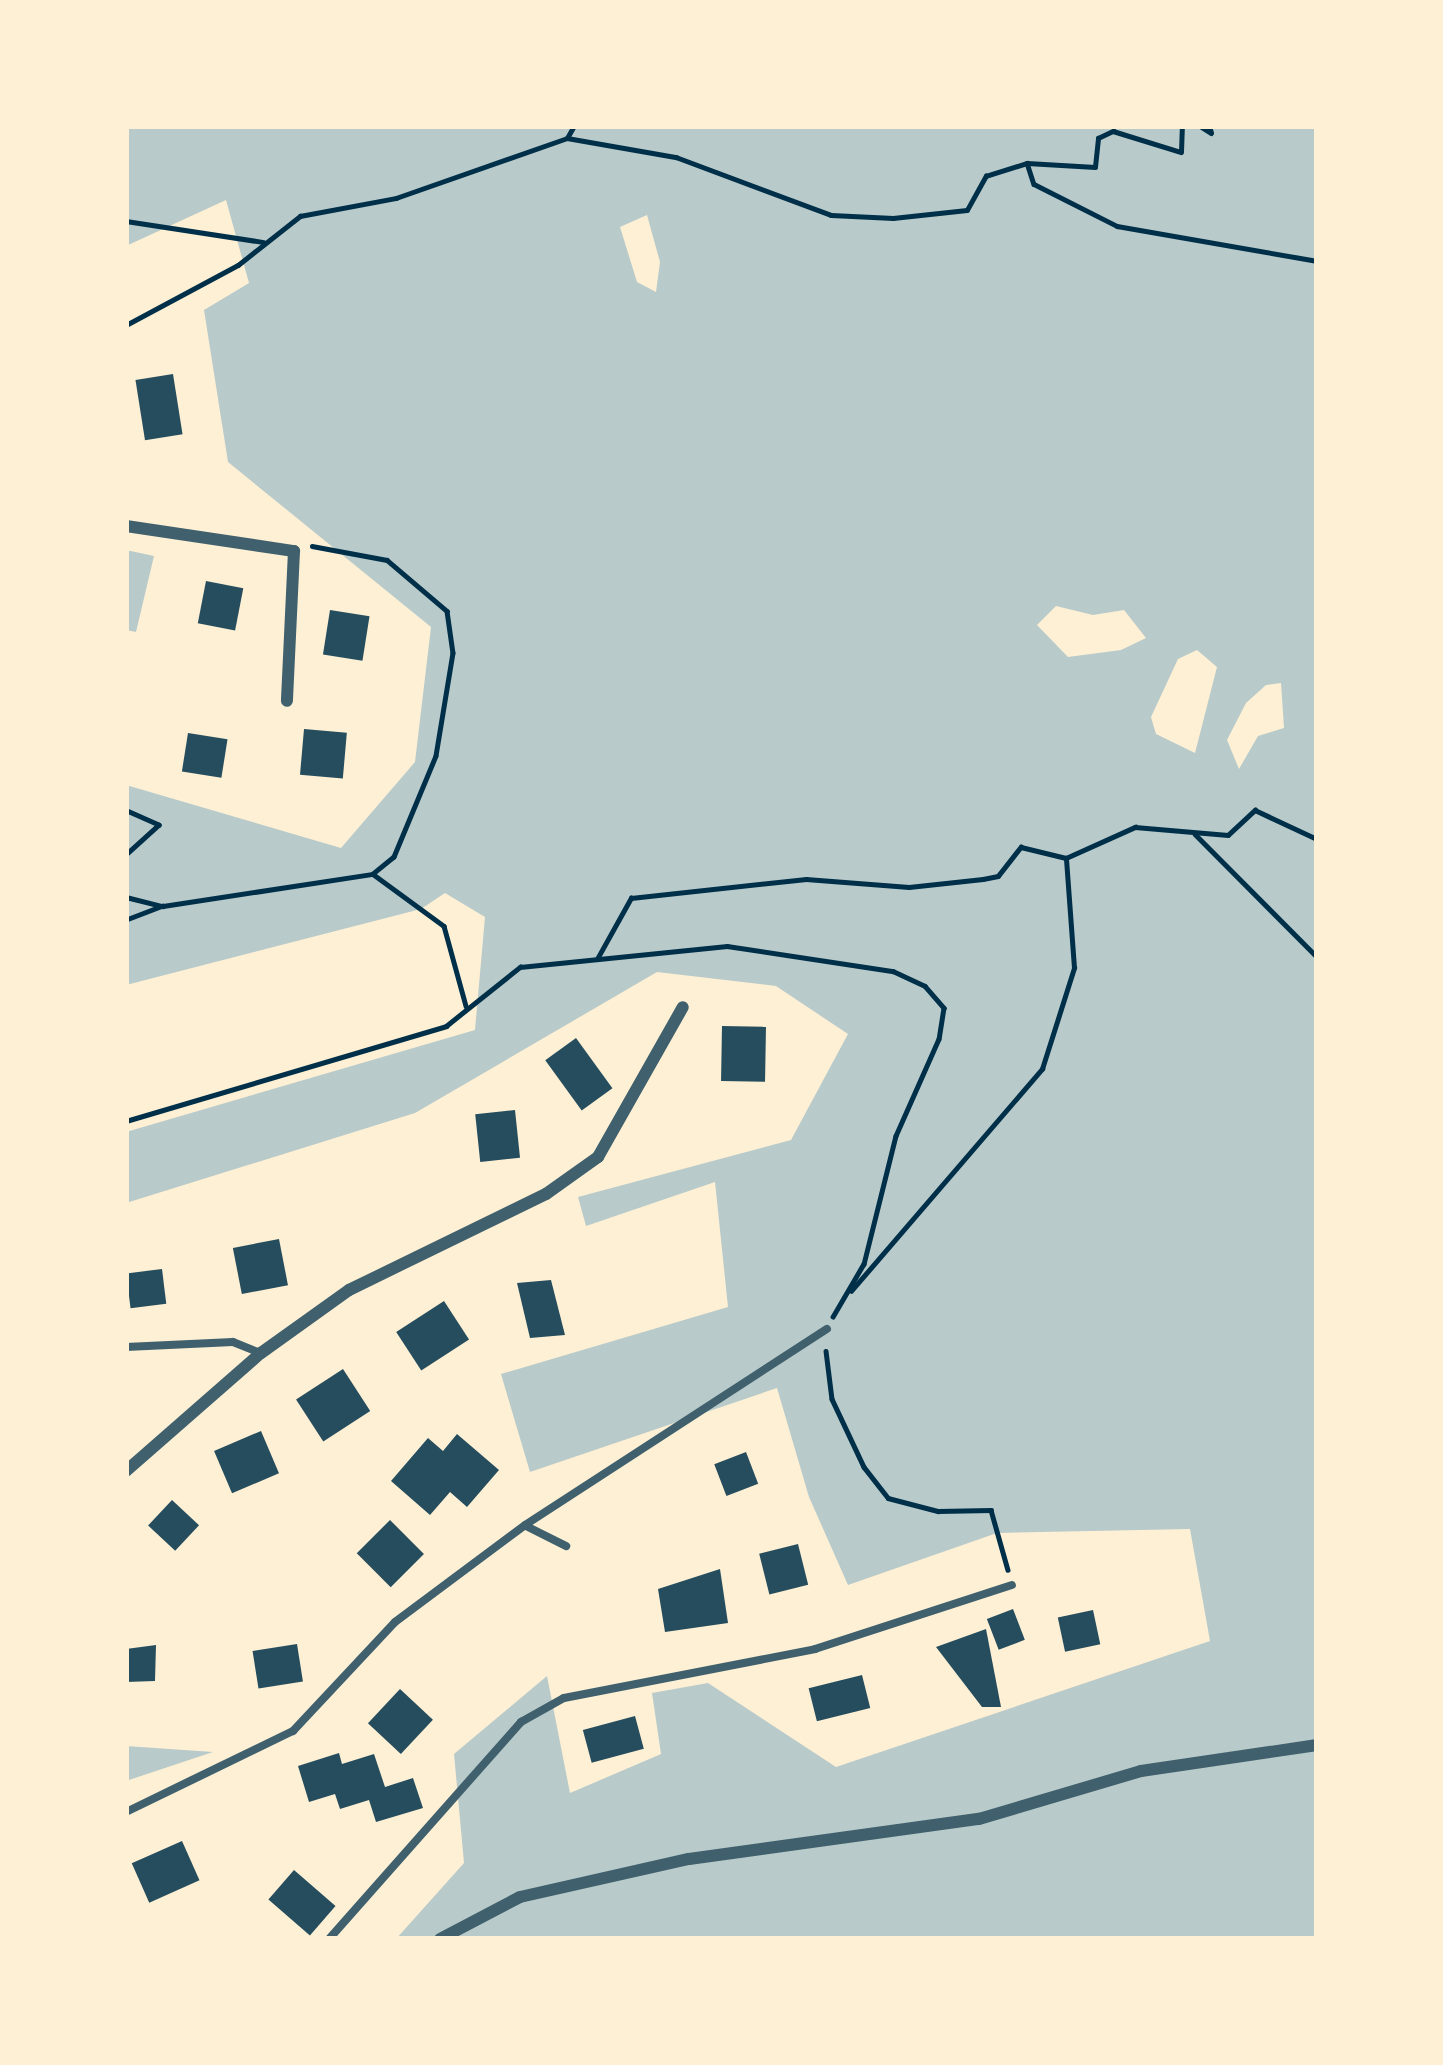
<!DOCTYPE html>
<style>
body{margin:0}
#map{position:relative;width:1443px;height:2065px;overflow:hidden;background:#fdf0d5;font-family:Karla,sans-serif}
div>[style]{position:absolute}
.green>*{inset:0;background:#b9caca}
.building>*{inset:0;background:#264d5e;transform-origin:0 0}
.path>*{height:4.5px;margin:-2.25px;padding:0 2.25px;transform-origin:2.25px;border-radius:2.25px;background:#003049}
.service>*{height:8px;margin:-4px;padding:0 4px;transform-origin:4px;border-radius:4px;background:#3f606c}
.minor>*{height:12px;margin:-6px;padding:0 6px;transform-origin:6px;border-radius:6px;background:#3f606c}
span{translate:-50% -50%;white-space:nowrap;text-align:center;line-height:1.15;-webkit-text-stroke:12px #fdf0d5;paint-order:stroke}
.frame{position:absolute;inset:0;border:129px solid #fdf0d5;pointer-events:none}
</style>
<div id="map">
<div class="green">
<i style="clip-path:polygon(evenodd,126px 126px,1317px 126px,1317px 1939px,396px 1939px,464px 1863px,454px 1754px,547px 1676px,570px 1793px,661px 1754px,652px 1693px,708px 1683px,836px 1767px,1210px 1641px,1190px 1529px,997px 1533px,848px 1585px,809px 1497px,777px 1388px,530px 1472px,501px 1374px,728px 1307px,715px 1182px,586px 1226px,578px 1197px,791px 1140px,848px 1034px,776px 986px,657px 972px,415px 1113px,126px 1203px,126px 1132px,475px 1030px,485px 917px,445px 893px,421px 909px,126px 985px,126px 785px,341px 848px,415px 762px,431px 627px,228px 462px,204px 310px,249px 283px,226px 200px,126px 246px,126px 126px,647px 215px,660px 262px,656px 292px,637px 282px,620px 227px,647px 215px,126px 126px,1056px 606px,1093px 615px,1124px 610px,1146px 638px,1121px 650px,1068px 657px,1037px 625px,1056px 606px,126px 126px,1197px 650px,1217px 667px,1195px 753px,1156px 734px,1151px 717px,1178px 659px,1197px 650px,126px 126px,1281px 683px,1284px 728px,1258px 736px,1239px 769px,1227px 740px,1246px 703px,1266px 685px,1281px 683px)"></i>
<i style="clip-path:polygon(126px 550px,154px 556px,136px 632px,126px 630px)"></i>
<i style="clip-path:polygon(126px 1746px,213px 1752px,126px 1781px)"></i>
</div>
<div class="building">
<i style="left:173px;top:374px;width:61px;height:38px;rotate:81deg"></i>
<i style="left:206px;top:581px;width:38px;height:43px;rotate:11deg"></i>
<i style="left:330px;top:610px;width:40px;height:45px;rotate:9deg"></i>
<i style="left:304px;top:729px;width:43px;height:46px;rotate:5deg"></i>
<i style="left:188px;top:733px;width:40px;height:39px;rotate:9deg"></i>
<i style="left:722px;top:1026px;width:44px;height:55px;rotate:1deg"></i>
<i style="left:576px;top:1038px;width:62px;height:38px;rotate:54deg"></i>
<i style="left:515px;top:1110px;width:48px;height:40px;rotate:84deg"></i>
<i style="left:279px;top:1239px;width:47px;height:47px;rotate:79deg"></i>
<i style="left:162px;top:1269px;width:35px;height:36px;rotate:83deg"></i>
<i style="clip-path:polygon(551px 1280px,565px 1335px,530px 1338px,517px 1283px)"></i>
<i style="left:444px;top:1301px;width:46px;height:57px;rotate:57deg"></i>
<i style="left:343px;top:1369px;width:50px;height:56px;rotate:57deg"></i>
<i style="left:261px;top:1431px;width:46px;height:51px;rotate:67deg"></i>
<i style="clip-path:polygon(457px 1434px,499px 1470px,467px 1507px,450px 1492px,430px 1515px,391px 1481px,428px 1438px,443px 1451px)"></i>
<i style="left:746px;top:1452px;width:34px;height:34px;rotate:69deg"></i>
<i style="left:172px;top:1500px;width:37px;height:35px;rotate:43deg"></i>
<i style="left:390px;top:1520px;width:48px;height:47px;rotate:45deg"></i>
<i style="left:798px;top:1544px;width:42px;height:40px;rotate:76deg"></i>
<i style="clip-path:polygon(720px 1569px,728px 1623px,665px 1632px,658px 1589px)"></i>
<i style="left:1013px;top:1609px;width:33px;height:28px;rotate:69deg"></i>
<i style="left:1093px;top:1610px;width:35px;height:36px;rotate:78deg"></i>
<i style="clip-path:polygon(986px 1629px,1001px 1707px,982px 1707px,936px 1647px)"></i>
<i style="left:297px;top:1644px;width:38px;height:45px;rotate:81deg"></i>
<i style="clip-path:polygon(156px 1645px,155px 1681px,126px 1682px,126px 1649px)"></i>
<i style="left:862px;top:1675px;width:34px;height:55px;rotate:76deg"></i>
<i style="left:400px;top:1689px;width:45px;height:47px;rotate:43deg"></i>
<i style="left:635px;top:1716px;width:34px;height:54px;rotate:75deg"></i>
<i style="clip-path:polygon(339px 1753px,342px 1764px,374px 1754px,385px 1787px,413px 1778px,423px 1808px,376px 1822px,369px 1800px,340px 1809px,335px 1794px,309px 1802px,298px 1766px)"></i>
<i style="left:182px;top:1841px;width:43px;height:55px;rotate:66deg"></i>
<i style="left:294px;top:1870px;width:55px;height:39px;rotate:41deg"></i>
</div>
<div class="path">
<i style="left:1200px;top:126px;width:13px;rotate:32deg"></i>
<i style="left:1211px;top:133px;width:7px;rotate:-106deg"></i>
<i style="left:567px;top:138px;width:14px;rotate:-60deg"></i>
<i style="left:1027px;top:163px;width:22px;rotate:72deg"></i>
<i style="left:1034px;top:184px;width:93px;rotate:26.8deg"></i>
<i style="left:1117px;top:226px;width:203px;rotate:9.9deg"></i>
<i style="left:126px;top:221px;width:139px;rotate:8.7deg"></i>
<i style="left:126px;top:325px;width:127px;rotate:-28.2deg"></i>
<i style="left:238px;top:265px;width:79px;rotate:-38.3deg"></i>
<i style="left:300px;top:216px;width:98px;rotate:-10.6deg"></i>
<i style="left:396px;top:198px;width:181px;rotate:-19.3deg"></i>
<i style="left:567px;top:138px;width:111px;rotate:9.9deg"></i>
<i style="left:676px;top:157px;width:165px;rotate:20.5deg"></i>
<i style="left:831px;top:215px;width:62px;rotate:2.8deg"></i>
<i style="left:893px;top:218px;width:74px;rotate:-6.2deg"></i>
<i style="left:967px;top:210px;width:39px;rotate:-61deg"></i>
<i style="left:986px;top:176px;width:43px;rotate:-17.6deg"></i>
<i style="left:1027px;top:163px;width:68px;rotate:3.4deg"></i>
<i style="left:1095px;top:167px;width:29px;rotate:-84deg"></i>
<i style="left:1098px;top:138px;width:17px;rotate:-25deg"></i>
<i style="left:1113px;top:131px;width:71px;rotate:17.2deg"></i>
<i style="left:1181px;top:152px;width:26px;rotate:-88deg"></i>
<i style="left:312px;top:546px;width:76px;rotate:10.6deg"></i>
<i style="left:387px;top:560px;width:79px;rotate:40.4deg"></i>
<i style="left:447px;top:611px;width:42px;rotate:81.9deg"></i>
<i style="left:453px;top:653px;width:104px;rotate:99.4deg"></i>
<i style="left:436px;top:756px;width:109px;rotate:112.6deg"></i>
<i style="left:394px;top:857px;width:27px;rotate:141deg"></i>
<i style="left:126px;top:810px;width:36px;rotate:24deg"></i>
<i style="left:159px;top:825px;width:45px;rotate:137.7deg"></i>
<i style="left:1195px;top:834px;width:173px;rotate:45.2deg"></i>
<i style="left:126px;top:897px;width:38px;rotate:14deg"></i>
<i style="left:163px;top:906px;width:40px;rotate:159deg"></i>
<i style="left:163px;top:906px;width:212px;rotate:-8.7deg"></i>
<i style="left:373px;top:874px;width:88px;rotate:36.2deg"></i>
<i style="left:444px;top:926px;width:83px;rotate:74.6deg"></i>
<i style="left:597px;top:959px;width:70px;rotate:-60.9deg"></i>
<i style="left:631px;top:898px;width:176px;rotate:-6.2deg"></i>
<i style="left:806px;top:879px;width:103px;rotate:4.4deg"></i>
<i style="left:909px;top:887px;width:74px;rotate:-6.2deg"></i>
<i style="left:983px;top:879px;width:15px;rotate:-11deg"></i>
<i style="left:998px;top:876px;width:37px;rotate:-52deg"></i>
<i style="left:1021px;top:847px;width:46px;rotate:13.7deg"></i>
<i style="left:1066px;top:858px;width:76px;rotate:-24.2deg"></i>
<i style="left:1135px;top:827px;width:93px;rotate:4.9deg"></i>
<i style="left:1228px;top:835px;width:37px;rotate:-43deg"></i>
<i style="left:1255px;top:810px;width:68px;rotate:25.1deg"></i>
<i style="left:126px;top:1121px;width:334px;rotate:-16.5deg"></i>
<i style="left:446px;top:1026px;width:95px;rotate:-38.6deg"></i>
<i style="left:520px;top:967px;width:208px;rotate:-5.8deg"></i>
<i style="left:727px;top:946px;width:168px;rotate:8.6deg"></i>
<i style="left:893px;top:971px;width:35px;rotate:25deg"></i>
<i style="left:925px;top:986px;width:29px;rotate:49deg"></i>
<i style="left:944px;top:1008px;width:31px;rotate:99deg"></i>
<i style="left:939px;top:1039px;width:106px;rotate:113.9deg"></i>
<i style="left:896px;top:1136px;width:132px;rotate:104deg"></i>
<i style="left:864px;top:1264px;width:61px;rotate:120.3deg"></i>
<i style="left:851px;top:1291px;width:293px;rotate:-49.3deg"></i>
<i style="left:1042px;top:1069px;width:106px;rotate:-72.4deg"></i>
<i style="left:1074px;top:968px;width:110px;rotate:-94.2deg"></i>
<i style="left:826px;top:1351px;width:48px;rotate:82.9deg"></i>
<i style="left:832px;top:1399px;width:75px;rotate:64.8deg"></i>
<i style="left:864px;top:1467px;width:39px;rotate:52deg"></i>
<i style="left:888px;top:1498px;width:52px;rotate:14.6deg"></i>
<i style="left:938px;top:1511px;width:53px;rotate:-1.1deg"></i>
<i style="left:991px;top:1510px;width:62px;rotate:74.2deg"></i>
</div>
<div class="service">
<i style="left:126px;top:1347px;width:107px;rotate:-2.7deg"></i>
<i style="left:233px;top:1342px;width:29px;rotate:22deg"></i>
<i style="left:526px;top:1526px;width:45px;rotate:26.6deg"></i>
<i style="left:126px;top:1812px;width:186px;rotate:-25.9deg"></i>
<i style="left:293px;top:1731px;width:149px;rotate:-46.9deg"></i>
<i style="left:395px;top:1622px;width:162px;rotate:-36.7deg"></i>
<i style="left:525px;top:1525px;width:360px;rotate:-33deg"></i>
<i style="left:329px;top:1939px;width:290px;rotate:-48.5deg"></i>
<i style="left:521px;top:1722px;width:49px;rotate:-29.2deg"></i>
<i style="left:564px;top:1698px;width:256px;rotate:-11deg"></i>
<i style="left:815px;top:1649px;width:207px;rotate:-18deg"></i>
</div>
<div class="minor">
<i style="left:126px;top:526px;width:170px;rotate:8.5deg"></i>
<i style="left:294px;top:551px;width:150px;rotate:92.7deg"></i>
<i style="left:126px;top:1471px;width:179px;rotate:-41.2deg"></i>
<i style="left:261px;top:1353px;width:108px;rotate:-35.6deg"></i>
<i style="left:349px;top:1290px;width:219px;rotate:-26deg"></i>
<i style="left:546px;top:1194px;width:64px;rotate:-35.4deg"></i>
<i style="left:598px;top:1157px;width:172px;rotate:-60.5deg"></i>
<i style="left:440px;top:1939px;width:90px;rotate:-27.7deg"></i>
<i style="left:520px;top:1897px;width:173px;rotate:-12.7deg"></i>
<i style="left:689px;top:1859px;width:293px;rotate:-7.9deg"></i>
<i style="left:979px;top:1819px;width:169px;rotate:-16.5deg"></i>
<i style="left:1141px;top:1771px;width:178px;rotate:-8.4deg"></i>
</div>
<div class="frame"></div>
</div>
